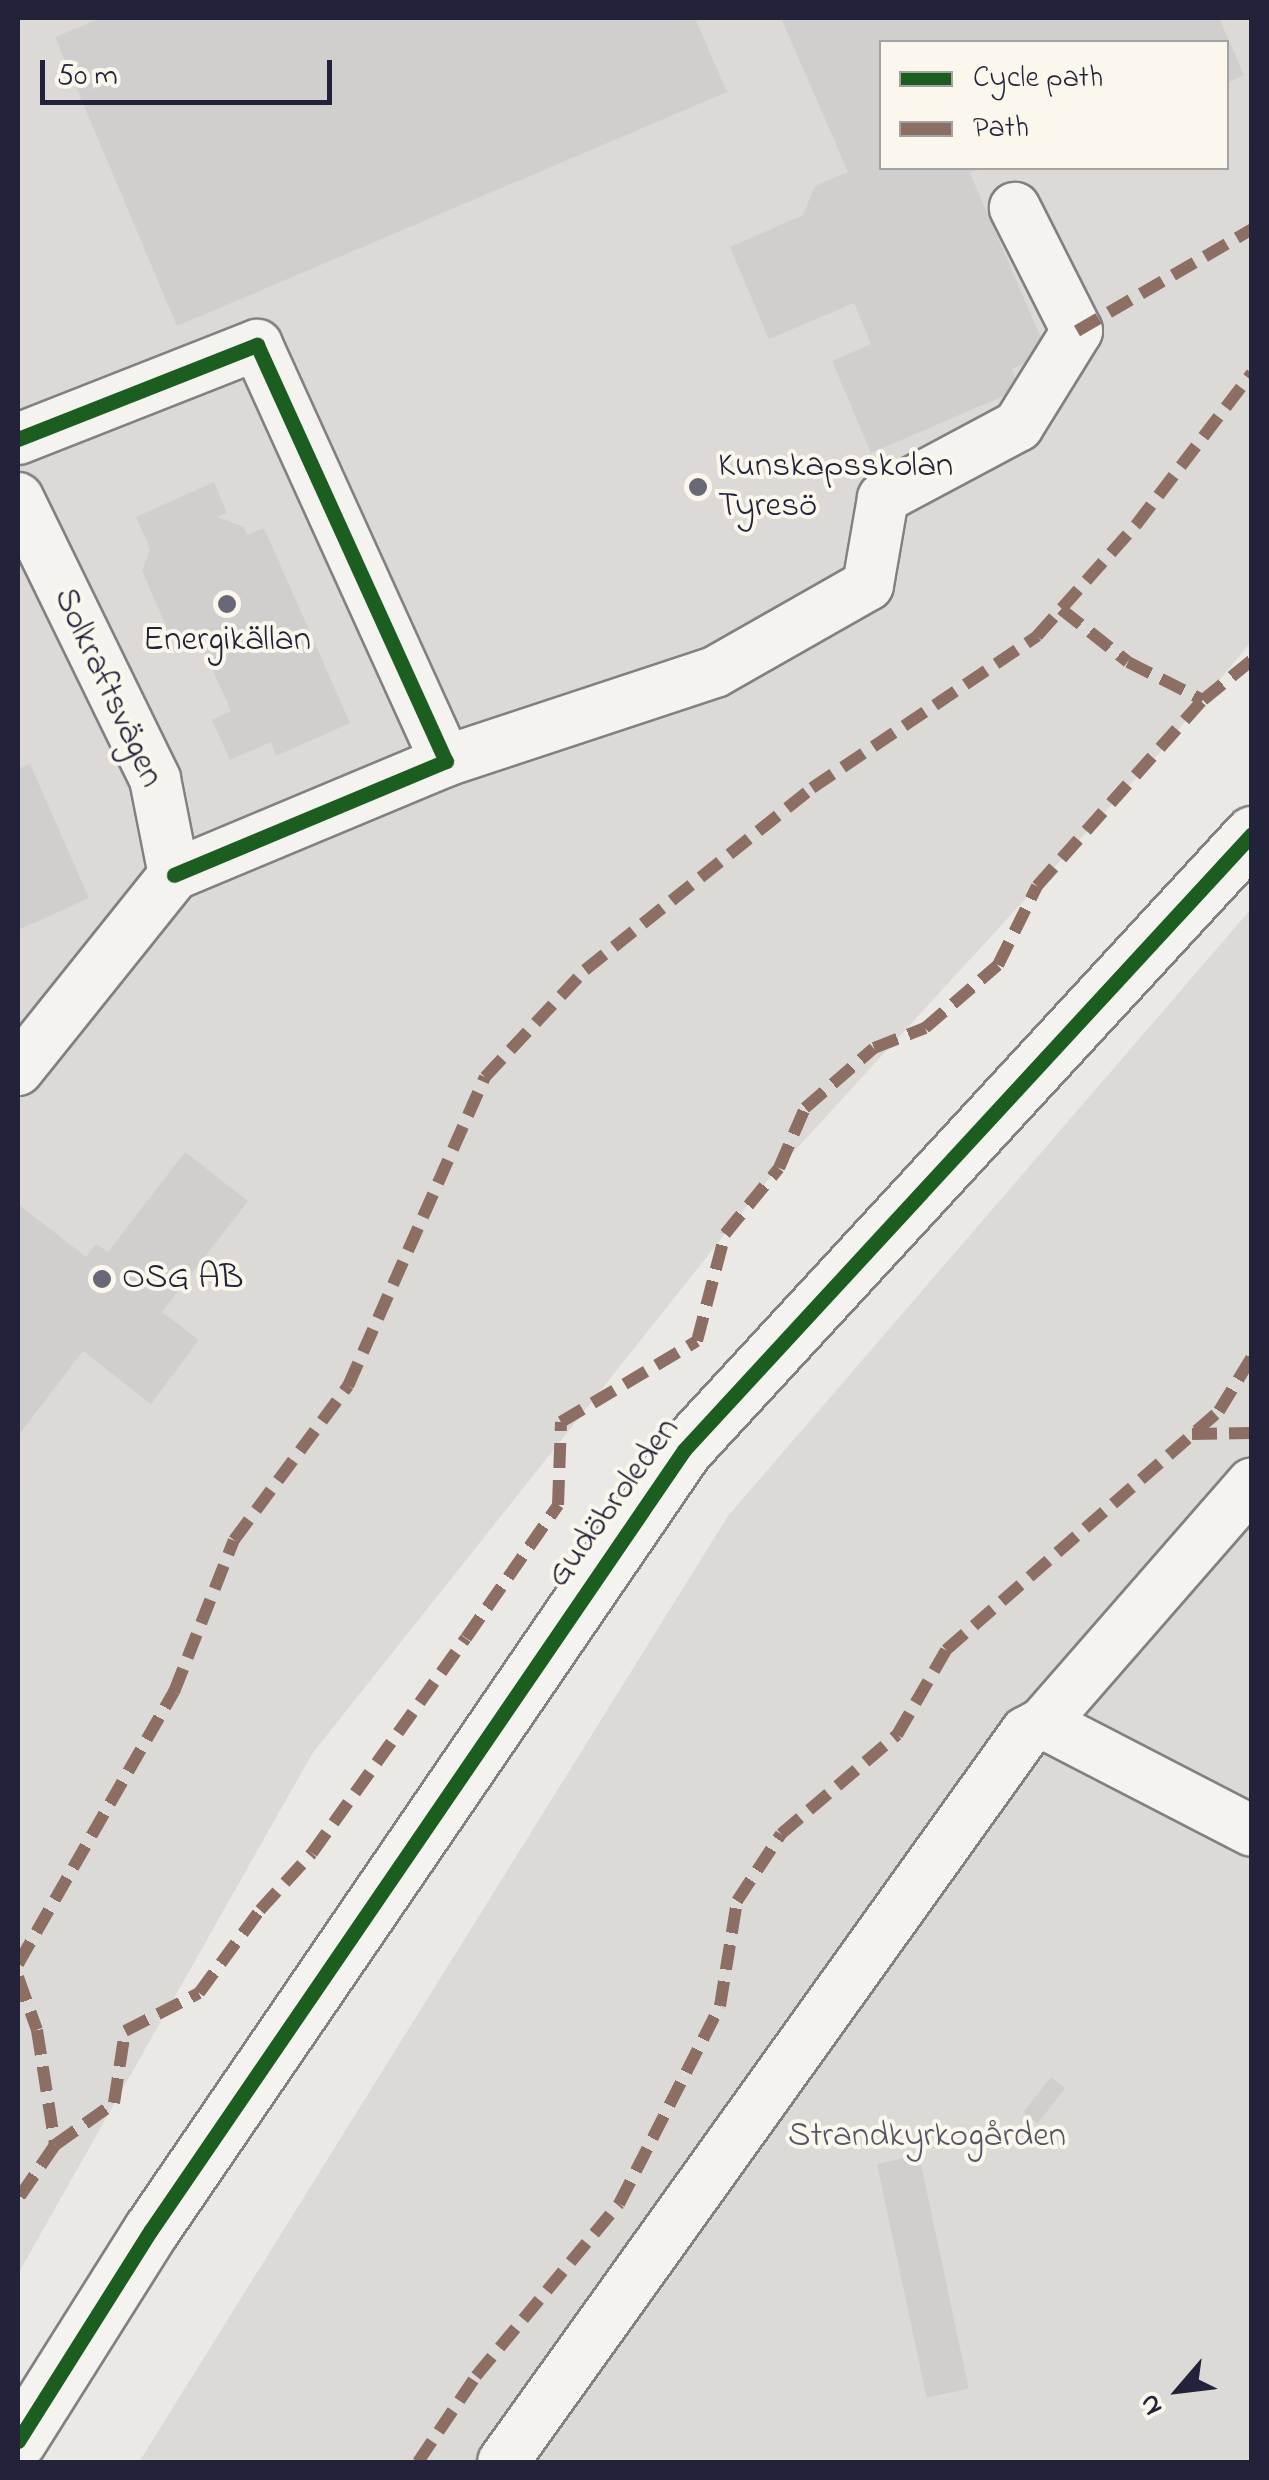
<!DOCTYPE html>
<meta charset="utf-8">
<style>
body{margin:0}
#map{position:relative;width:1269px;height:2480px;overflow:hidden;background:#ebe9e5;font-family:"Indie Flower",sans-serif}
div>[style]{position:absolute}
.built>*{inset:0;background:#dcd9d6}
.green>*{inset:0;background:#dcdad6;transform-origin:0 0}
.building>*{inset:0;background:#d1cfcd;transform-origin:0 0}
.roads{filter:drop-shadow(2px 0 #818083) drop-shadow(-2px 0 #818083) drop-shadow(0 2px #818083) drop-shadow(0 -2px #818083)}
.minor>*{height:50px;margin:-25px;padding:0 25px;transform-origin:25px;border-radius:25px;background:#f4f3ef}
.major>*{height:55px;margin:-27.5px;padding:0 27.5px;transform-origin:27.5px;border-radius:27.5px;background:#f4f3ef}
.quiet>*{height:12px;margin-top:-6px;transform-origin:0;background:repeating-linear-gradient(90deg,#8d6e63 0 25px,transparent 0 37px)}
.cycleway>*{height:15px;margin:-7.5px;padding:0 7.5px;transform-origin:7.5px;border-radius:7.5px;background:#1b5e20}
.dots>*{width:28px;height:28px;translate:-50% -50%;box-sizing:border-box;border:5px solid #fbf7ec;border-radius:50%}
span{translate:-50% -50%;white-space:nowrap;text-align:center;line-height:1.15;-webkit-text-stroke:8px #fbf7ec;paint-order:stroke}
.poi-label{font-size:35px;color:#22223b}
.left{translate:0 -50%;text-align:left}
.street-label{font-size:35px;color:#22223b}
.park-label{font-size:35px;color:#565566}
.frame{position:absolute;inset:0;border:20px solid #22223b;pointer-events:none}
.legend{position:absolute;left:879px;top:40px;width:350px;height:130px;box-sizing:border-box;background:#fbf7ec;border:2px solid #a4a2a5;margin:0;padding:12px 18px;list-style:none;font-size:30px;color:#22223b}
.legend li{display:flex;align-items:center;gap:20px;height:50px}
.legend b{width:50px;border:2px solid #a4a2a5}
.north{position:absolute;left:1129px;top:2340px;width:100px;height:100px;-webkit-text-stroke:8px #fbf7ec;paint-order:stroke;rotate:242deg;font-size:28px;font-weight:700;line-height:40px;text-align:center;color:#22223b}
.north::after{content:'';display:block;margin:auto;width:35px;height:45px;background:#22223b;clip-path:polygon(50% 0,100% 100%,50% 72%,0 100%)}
.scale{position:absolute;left:40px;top:60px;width:292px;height:45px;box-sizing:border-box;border:5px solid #22223b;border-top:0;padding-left:12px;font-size:30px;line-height:35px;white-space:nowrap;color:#22223b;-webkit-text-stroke:8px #fbf7ec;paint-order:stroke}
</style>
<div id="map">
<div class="built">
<i style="clip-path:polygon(18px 18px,1251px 18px,1251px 142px,1227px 166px,1226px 42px,882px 42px,882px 168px,1225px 168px,1149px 242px,1099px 362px,915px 611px,744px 702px,224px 1002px,349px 1183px,75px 1529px,18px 1489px)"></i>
</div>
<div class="green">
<i style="clip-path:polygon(1251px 142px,1251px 642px,1160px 752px,767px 1181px,312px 1754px,18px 2274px,18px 1489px,75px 1528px,349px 1183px,223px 1002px,273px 928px,519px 788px,744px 702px,915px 611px,1099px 362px,1149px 242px)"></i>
<i style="left:539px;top:300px;width:354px;height:205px;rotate:67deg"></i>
<i style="clip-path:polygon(1251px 909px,1251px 2462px,139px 2462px,728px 1516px)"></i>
</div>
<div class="building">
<i style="clip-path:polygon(102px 18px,695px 18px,727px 92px,177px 326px,55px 37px)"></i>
<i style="clip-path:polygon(781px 18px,1219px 18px,1244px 75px,1226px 83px,1226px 42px,882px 42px,882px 168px,982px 168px,970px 173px,1048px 354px,1012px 369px,1020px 389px,871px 453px,832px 361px,871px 344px,854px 303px,769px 339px,730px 247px,803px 215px,815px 186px,848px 172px)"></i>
<i style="clip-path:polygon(214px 482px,227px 513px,217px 517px,244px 527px,247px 535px,264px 528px,350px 723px,276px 756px,271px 742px,230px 760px,212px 720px,231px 711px,201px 644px,171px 637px,142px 571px,150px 549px,136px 517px)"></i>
<i style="clip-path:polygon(30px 764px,89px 898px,18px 930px,18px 769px)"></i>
<i style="clip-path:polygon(185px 1152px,248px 1201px,162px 1312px,199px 1340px,151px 1404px,83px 1351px,18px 1436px,18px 1204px,86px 1257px,96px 1244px,108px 1252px)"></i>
<i style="left:1051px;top:2077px;width:18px;height:45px;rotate:38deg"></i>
<i style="left:919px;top:2155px;width:239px;height:43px;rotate:78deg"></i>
</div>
<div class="roads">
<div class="minor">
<i style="left:18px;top:439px;width:257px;rotate:-21.5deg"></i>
<i style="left:257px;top:345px;width:457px;rotate:65.6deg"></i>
<i style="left:446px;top:761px;width:295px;rotate:157.3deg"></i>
<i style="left:18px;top:498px;width:313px;rotate:64deg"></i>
<i style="left:155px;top:779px;width:98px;rotate:78.8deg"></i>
<i style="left:174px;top:875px;width:250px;rotate:128.7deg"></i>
<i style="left:446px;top:761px;width:283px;rotate:-18.3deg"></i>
<i style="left:715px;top:672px;width:176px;rotate:-29.6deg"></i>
<i style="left:868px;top:585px;width:88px;rotate:-80.2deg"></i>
<i style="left:883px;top:498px;width:153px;rotate:-28.1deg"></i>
<i style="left:1018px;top:426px;width:112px;rotate:-58.2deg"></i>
<i style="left:1077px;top:331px;width:138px;rotate:-116.8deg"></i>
<i style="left:1043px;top:1723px;width:235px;rotate:27.3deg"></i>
<i style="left:503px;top:2462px;width:898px;rotate:-54.38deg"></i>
<i style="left:1026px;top:1732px;width:19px;rotate:-28deg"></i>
<i style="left:1043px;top:1723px;width:318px;rotate:-48.9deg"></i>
</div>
<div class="major">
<i style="left:18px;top:2441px;width:249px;rotate:-57.8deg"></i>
<i style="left:151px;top:2230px;width:945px;rotate:-55.65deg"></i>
<i style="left:684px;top:1450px;width:838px;rotate:-47.32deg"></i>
</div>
</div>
<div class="quiet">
<i style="left:1077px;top:331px;width:203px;rotate:-30.2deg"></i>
<i style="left:1061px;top:609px;width:85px;rotate:38.3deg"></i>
<i style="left:1128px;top:662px;width:84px;rotate:26.9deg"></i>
<i style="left:1203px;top:700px;width:63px;rotate:-39.2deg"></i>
<i style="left:1192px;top:1434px;width:60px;rotate:-1deg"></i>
<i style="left:18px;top:1964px;width:314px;rotate:-60.2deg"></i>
<i style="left:174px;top:1692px;width:163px;rotate:-68.5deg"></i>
<i style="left:234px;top:1540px;width:192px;rotate:-53.5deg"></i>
<i style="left:348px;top:1386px;width:338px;rotate:-66.1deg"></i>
<i style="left:485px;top:1077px;width:146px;rotate:-46.9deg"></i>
<i style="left:585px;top:970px;width:291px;rotate:-38.7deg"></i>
<i style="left:812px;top:788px;width:272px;rotate:-34deg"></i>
<i style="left:1037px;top:636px;width:149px;rotate:-48.3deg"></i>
<i style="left:1136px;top:525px;width:191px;rotate:-52.7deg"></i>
<i style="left:18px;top:1977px;width:56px;rotate:70.3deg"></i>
<i style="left:37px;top:2030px;width:116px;rotate:81.1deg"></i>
<i style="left:55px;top:2145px;width:65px;rotate:124.4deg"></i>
<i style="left:55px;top:2145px;width:72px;rotate:-35.4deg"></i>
<i style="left:114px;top:2103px;width:73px;rotate:-81.3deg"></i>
<i style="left:125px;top:2031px;width:83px;rotate:-27.2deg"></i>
<i style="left:199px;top:1993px;width:103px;rotate:-53.7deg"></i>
<i style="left:260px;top:1910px;width:77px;rotate:-47.6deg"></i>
<i style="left:312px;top:1853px;width:264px;rotate:-54.4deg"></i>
<i style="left:466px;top:1638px;width:162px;rotate:-55.3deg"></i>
<i style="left:558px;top:1505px;width:83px;rotate:-87.9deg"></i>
<i style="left:561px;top:1422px;width:158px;rotate:-30.8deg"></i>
<i style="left:697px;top:1341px;width:111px;rotate:-75.3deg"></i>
<i style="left:725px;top:1234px;width:85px;rotate:-50.7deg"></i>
<i style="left:779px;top:1168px;width:65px;rotate:-66.6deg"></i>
<i style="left:805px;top:1108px;width:91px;rotate:-41deg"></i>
<i style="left:874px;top:1048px;width:55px;rotate:-21.4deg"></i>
<i style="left:925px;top:1028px;width:96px;rotate:-40.8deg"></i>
<i style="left:998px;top:965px;width:88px;rotate:-63.7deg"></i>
<i style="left:1037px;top:886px;width:249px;rotate:-48.3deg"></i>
<i style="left:418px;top:2462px;width:104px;rotate:-56deg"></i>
<i style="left:476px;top:2376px;width:224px;rotate:-50.3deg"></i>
<i style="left:619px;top:2204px;width:222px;rotate:-63deg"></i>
<i style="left:720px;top:2006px;width:106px;rotate:-80.8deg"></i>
<i style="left:737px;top:1901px;width:80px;rotate:-56.7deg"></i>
<i style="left:781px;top:1834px;width:153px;rotate:-40.5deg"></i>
<i style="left:897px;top:1735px;width:98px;rotate:-60deg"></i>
<i style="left:946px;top:1650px;width:363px;rotate:-41.2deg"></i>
<i style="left:1219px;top:1411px;width:63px;rotate:-58.6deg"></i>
</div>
<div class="cycleway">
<i style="left:18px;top:439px;width:257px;rotate:-21.5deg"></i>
<i style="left:257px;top:345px;width:457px;rotate:65.6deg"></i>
<i style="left:446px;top:761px;width:295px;rotate:157.3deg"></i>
<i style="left:18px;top:2441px;width:249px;rotate:-57.8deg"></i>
<i style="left:151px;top:2230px;width:945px;rotate:-55.65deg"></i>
<i style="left:684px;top:1450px;width:838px;rotate:-47.32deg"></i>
</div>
<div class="dots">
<i style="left:698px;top:487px;background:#686876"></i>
<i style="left:227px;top:604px;background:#686876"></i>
<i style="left:102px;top:1279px;background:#686876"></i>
</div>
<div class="poi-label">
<span class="left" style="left:718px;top:487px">Kunskapsskolan<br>Tyresö</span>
<span style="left:227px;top:641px">Energikällan</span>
<span class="left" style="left:122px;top:1279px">OSG AB</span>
</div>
<div class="street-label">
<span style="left:107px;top:688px;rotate:65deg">Solkraftsvägen</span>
<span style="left:614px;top:1503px;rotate:-54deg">Gudöbroleden</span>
</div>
<div class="park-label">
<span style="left:927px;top:2137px">Strandkyrkogården</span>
</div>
<div class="frame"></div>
<ul class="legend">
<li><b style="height:12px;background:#1b5e20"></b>Cycle path</li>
<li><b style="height:12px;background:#8d6e63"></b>Path</li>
</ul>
<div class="north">N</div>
<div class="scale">50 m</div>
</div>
